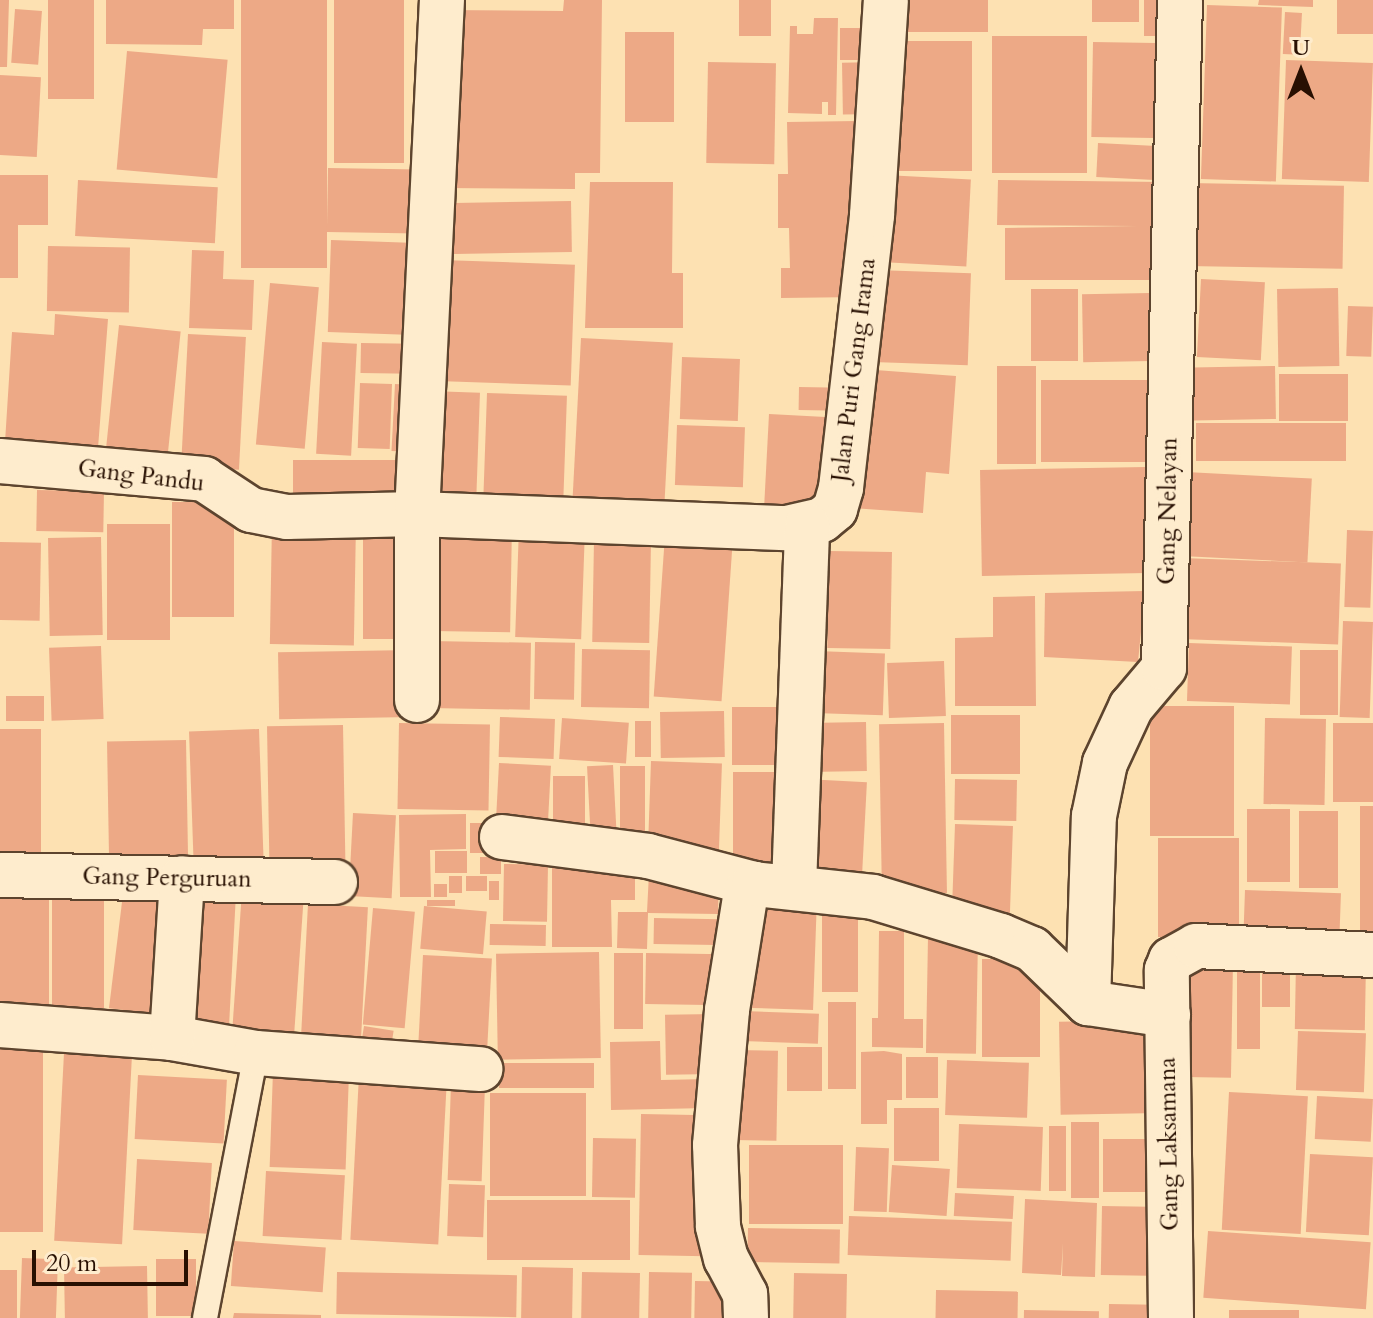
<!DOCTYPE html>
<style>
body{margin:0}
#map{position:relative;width:1373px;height:1318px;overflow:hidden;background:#fde1b2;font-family:Cardo,serif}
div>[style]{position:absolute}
.building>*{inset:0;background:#eda986;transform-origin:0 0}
.roads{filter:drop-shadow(2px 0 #5d442e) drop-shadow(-2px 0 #5d442e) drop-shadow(0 2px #5d442e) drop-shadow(0 -2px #5d442e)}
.service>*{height:24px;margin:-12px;padding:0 12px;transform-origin:12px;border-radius:12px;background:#feeccd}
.minor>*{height:44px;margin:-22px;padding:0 22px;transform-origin:22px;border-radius:22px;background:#feeccd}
span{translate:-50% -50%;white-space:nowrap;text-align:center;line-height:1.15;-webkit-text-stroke:7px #feeccd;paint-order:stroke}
.street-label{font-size:24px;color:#281002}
.north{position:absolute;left:1261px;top:32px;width:80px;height:80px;-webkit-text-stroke:6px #feeccd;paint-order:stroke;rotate:0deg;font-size:22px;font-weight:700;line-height:32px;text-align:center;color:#281002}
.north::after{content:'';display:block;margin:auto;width:28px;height:36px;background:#281002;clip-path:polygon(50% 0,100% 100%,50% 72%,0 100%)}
.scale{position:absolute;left:32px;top:1250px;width:156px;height:36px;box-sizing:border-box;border:4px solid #281002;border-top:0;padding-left:10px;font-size:24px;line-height:28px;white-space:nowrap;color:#281002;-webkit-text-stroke:6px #feeccd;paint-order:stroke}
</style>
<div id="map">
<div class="building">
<i style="clip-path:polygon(0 0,9px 0,7px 67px,0 67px)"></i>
<i style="left:48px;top:0;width:46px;height:99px"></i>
<i style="clip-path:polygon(106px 0,234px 0,234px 29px,203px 29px,202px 45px,106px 44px)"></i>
<i style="left:241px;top:0;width:86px;height:268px"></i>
<i style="left:334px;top:0;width:70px;height:163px"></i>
<i style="clip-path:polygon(564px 0,602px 0,600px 173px,575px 173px,575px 189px,442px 188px,443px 10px,563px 11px)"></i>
<i style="left:739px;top:0;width:32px;height:36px"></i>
<i style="left:897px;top:0;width:91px;height:32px"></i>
<i style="left:1092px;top:0;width:47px;height:22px"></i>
<i style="left:1144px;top:0;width:29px;height:36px"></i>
<i style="clip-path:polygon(1259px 0,1313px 0,1313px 7px,1258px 5px)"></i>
<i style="left:1337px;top:0;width:36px;height:34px"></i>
<i style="left:1207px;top:5px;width:75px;height:174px;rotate:2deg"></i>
<i style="left:15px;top:9px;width:27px;height:54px;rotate:4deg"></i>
<i style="left:1285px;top:12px;width:17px;height:42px;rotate:3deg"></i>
<i style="clip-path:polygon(814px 18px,838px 18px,836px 115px,828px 115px,828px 102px,822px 102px,822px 114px,788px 113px,790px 26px,797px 26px,797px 34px,813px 34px)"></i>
<i style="left:840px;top:28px;width:40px;height:32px"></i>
<i style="left:625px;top:32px;width:49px;height:90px"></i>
<i style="left:1087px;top:36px;width:137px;height:95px;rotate:90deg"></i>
<i style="left:896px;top:41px;width:76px;height:130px"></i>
<i style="left:1093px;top:42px;width:78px;height:95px;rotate:1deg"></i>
<i style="left:127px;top:51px;width:101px;height:119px;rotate:5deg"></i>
<i style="left:1286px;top:60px;width:87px;height:119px;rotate:2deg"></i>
<i style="left:708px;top:62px;width:68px;height:101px;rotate:1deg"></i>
<i style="left:878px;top:62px;width:52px;height:36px;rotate:89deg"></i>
<i style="left:0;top:75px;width:41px;height:80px;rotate:3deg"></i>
<i style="clip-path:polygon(857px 121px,860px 297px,781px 298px,781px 268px,790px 268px,789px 228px,778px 228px,778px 174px,788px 174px,787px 122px)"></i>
<i style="left:1098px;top:143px;width:68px;height:34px;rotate:3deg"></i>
<i style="left:328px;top:168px;width:90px;height:64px;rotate:1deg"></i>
<i style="clip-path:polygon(0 175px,48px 175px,48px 225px,18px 225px,18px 278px,0 278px)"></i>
<i style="left:885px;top:175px;width:86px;height:87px;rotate:3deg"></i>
<i style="left:78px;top:180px;width:140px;height:56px;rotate:3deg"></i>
<i style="clip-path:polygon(998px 180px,1163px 182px,1158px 280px,1005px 280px,1005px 228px,1138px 226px,997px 225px)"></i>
<i style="clip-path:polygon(590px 182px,673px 182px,672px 273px,683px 273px,683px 328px,585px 328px)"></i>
<i style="left:1189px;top:183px;width:155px;height:83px;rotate:1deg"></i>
<i style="left:571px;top:201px;width:51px;height:131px;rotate:89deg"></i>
<i style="left:331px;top:240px;width:78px;height:92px;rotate:2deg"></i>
<i style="left:48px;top:246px;width:82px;height:65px;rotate:1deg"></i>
<i style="clip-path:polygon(192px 250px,224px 251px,223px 279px,254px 280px,252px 330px,189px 328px)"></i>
<i style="left:442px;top:260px;width:133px;height:121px;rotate:2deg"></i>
<i style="left:876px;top:270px;width:95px;height:92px;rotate:2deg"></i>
<i style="left:1201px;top:279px;width:64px;height:78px;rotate:3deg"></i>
<i style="left:270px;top:283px;width:49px;height:162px;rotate:5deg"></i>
<i style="left:1338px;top:288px;width:78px;height:61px;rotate:89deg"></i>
<i style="left:1031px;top:289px;width:47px;height:72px"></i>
<i style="left:1150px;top:293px;width:68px;height:68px;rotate:89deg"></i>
<i style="left:1348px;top:306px;width:25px;height:50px;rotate:2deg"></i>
<i style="clip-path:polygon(55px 314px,108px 319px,98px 448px,5px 442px,12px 332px,54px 335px)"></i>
<i style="left:119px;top:325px;width:62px;height:142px;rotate:6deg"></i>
<i style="left:188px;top:334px;width:58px;height:133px;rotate:3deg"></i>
<i style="left:581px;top:338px;width:92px;height:172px;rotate:3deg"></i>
<i style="left:322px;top:342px;width:35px;height:112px;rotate:3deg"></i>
<i style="left:361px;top:343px;width:50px;height:30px;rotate:1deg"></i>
<i style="left:682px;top:357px;width:58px;height:62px;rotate:2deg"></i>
<i style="left:997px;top:366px;width:39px;height:98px"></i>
<i style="left:1275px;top:366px;width:53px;height:82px;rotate:89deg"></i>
<i style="clip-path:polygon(862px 369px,956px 376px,949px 474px,926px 472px,923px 513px,852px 508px)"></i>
<i style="left:1279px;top:374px;width:69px;height:47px"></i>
<i style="left:1041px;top:380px;width:116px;height:82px"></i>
<i style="left:360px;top:383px;width:32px;height:65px;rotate:2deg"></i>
<i style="left:395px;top:384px;width:22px;height:67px;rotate:3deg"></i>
<i style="left:799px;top:387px;width:44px;height:23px;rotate:1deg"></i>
<i style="left:430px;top:391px;width:50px;height:114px;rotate:2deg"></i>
<i style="left:487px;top:393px;width:80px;height:110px;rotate:2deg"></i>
<i style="left:769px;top:414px;width:66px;height:95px;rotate:3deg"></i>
<i style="left:1196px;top:423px;width:150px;height:38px"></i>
<i style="left:677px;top:425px;width:68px;height:60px;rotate:2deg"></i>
<i style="left:293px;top:460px;width:115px;height:49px"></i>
<i style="left:1146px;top:467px;width:106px;height:166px;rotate:89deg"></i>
<i style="left:1186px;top:472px;width:126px;height:84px;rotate:3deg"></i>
<i style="left:37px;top:490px;width:67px;height:41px;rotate:1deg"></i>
<i style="left:172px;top:502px;width:62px;height:115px"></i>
<i style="left:272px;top:522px;width:84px;height:122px;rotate:1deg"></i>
<i style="left:363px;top:522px;width:49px;height:117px"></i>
<i style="left:435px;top:523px;width:77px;height:108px;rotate:1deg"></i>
<i style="left:107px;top:524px;width:63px;height:116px"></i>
<i style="left:519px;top:527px;width:66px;height:110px;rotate:2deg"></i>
<i style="left:1347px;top:530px;width:26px;height:77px;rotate:2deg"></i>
<i style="left:665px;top:535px;width:68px;height:162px;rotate:4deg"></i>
<i style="left:101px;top:537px;width:98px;height:53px;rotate:89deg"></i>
<i style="left:594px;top:540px;width:57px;height:102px;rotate:1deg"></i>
<i style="left:0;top:542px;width:41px;height:78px;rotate:1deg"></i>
<i style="left:829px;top:551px;width:63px;height:97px;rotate:1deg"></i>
<i style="left:1182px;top:558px;width:159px;height:81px;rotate:2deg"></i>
<i style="clip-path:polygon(1145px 591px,1138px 662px,1044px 657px,1045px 593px)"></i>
<i style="clip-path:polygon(1035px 596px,1036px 706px,955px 706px,955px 638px,993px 637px,993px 597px)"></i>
<i style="left:1343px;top:621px;width:30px;height:96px;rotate:2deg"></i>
<i style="left:431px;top:641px;width:100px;height:67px;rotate:1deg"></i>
<i style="left:535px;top:642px;width:40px;height:57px;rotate:1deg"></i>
<i style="left:1189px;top:643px;width:103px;height:58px;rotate:2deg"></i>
<i style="left:101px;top:646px;width:73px;height:52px;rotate:88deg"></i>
<i style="left:582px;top:649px;width:68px;height:58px;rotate:1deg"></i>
<i style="left:411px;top:650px;width:67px;height:133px;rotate:89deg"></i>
<i style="left:1300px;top:650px;width:38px;height:65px"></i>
<i style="left:816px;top:651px;width:69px;height:62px;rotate:2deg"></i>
<i style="left:944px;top:661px;width:55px;height:57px;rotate:88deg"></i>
<i style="left:6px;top:696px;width:38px;height:25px"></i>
<i style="left:1150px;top:706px;width:84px;height:130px"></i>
<i style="left:732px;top:707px;width:55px;height:58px"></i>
<i style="left:724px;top:711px;width:46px;height:64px;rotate:89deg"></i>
<i style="left:951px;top:715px;width:69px;height:59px"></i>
<i style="left:500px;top:717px;width:55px;height:40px;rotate:2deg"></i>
<i style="left:562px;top:718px;width:67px;height:41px;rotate:4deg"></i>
<i style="left:1265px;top:718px;width:61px;height:86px;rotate:1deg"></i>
<i style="left:635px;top:721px;width:16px;height:36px"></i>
<i style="left:866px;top:722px;width:49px;height:59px;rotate:89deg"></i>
<i style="left:399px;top:723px;width:91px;height:86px;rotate:1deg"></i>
<i style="left:944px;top:723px;width:170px;height:65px;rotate:89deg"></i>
<i style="left:1333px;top:723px;width:40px;height:79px"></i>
<i style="left:343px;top:725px;width:138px;height:76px;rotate:89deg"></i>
<i style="left:0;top:729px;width:41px;height:125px"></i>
<i style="left:259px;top:729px;width:128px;height:70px;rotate:88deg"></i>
<i style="left:186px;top:740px;width:124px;height:79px;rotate:89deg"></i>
<i style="left:651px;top:761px;width:71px;height:90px;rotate:2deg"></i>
<i style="left:499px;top:763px;width:52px;height:67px;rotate:3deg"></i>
<i style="left:613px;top:765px;width:79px;height:26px;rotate:87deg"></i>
<i style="left:620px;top:766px;width:25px;height:77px"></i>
<i style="left:733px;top:772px;width:54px;height:97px"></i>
<i style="left:585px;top:776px;width:63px;height:32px;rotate:90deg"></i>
<i style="left:805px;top:779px;width:62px;height:102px;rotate:3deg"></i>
<i style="left:955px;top:779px;width:62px;height:41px;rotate:1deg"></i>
<i style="left:1360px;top:806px;width:13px;height:143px"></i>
<i style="left:1247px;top:809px;width:43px;height:73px"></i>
<i style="left:1299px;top:811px;width:39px;height:77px"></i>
<i style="left:353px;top:813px;width:43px;height:83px;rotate:3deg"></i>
<i style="clip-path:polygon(466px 814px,466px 849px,430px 850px,431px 897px,400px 897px,399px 815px)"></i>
<i style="left:470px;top:823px;width:14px;height:30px"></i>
<i style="left:955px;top:824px;width:58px;height:95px;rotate:2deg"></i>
<i style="left:1158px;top:838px;width:81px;height:99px"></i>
<i style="left:435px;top:851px;width:32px;height:22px"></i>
<i style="left:480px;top:857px;width:21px;height:17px"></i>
<i style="clip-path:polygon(635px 862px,635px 900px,611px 900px,612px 947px,552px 947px,552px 863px)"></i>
<i style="left:504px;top:864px;width:44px;height:57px;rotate:1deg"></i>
<i style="clip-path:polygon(649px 873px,719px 875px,718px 914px,648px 913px,647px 949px,617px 948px,618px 912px,647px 912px)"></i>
<i style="left:449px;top:876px;width:13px;height:17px"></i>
<i style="left:466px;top:876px;width:21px;height:15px"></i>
<i style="left:489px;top:881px;width:10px;height:19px"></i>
<i style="left:0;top:883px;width:49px;height:126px"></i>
<i style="left:52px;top:884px;width:52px;height:124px"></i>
<i style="left:447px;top:884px;width:13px;height:13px;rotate:90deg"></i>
<i style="left:1245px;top:890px;width:96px;height:53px;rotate:2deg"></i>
<i style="left:242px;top:891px;width:62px;height:146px;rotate:4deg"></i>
<i style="left:195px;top:892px;width:41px;height:130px;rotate:3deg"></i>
<i style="left:123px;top:894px;width:50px;height:115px;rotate:7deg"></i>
<i style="left:756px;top:896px;width:61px;height:112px;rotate:2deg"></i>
<i style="left:822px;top:898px;width:36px;height:94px"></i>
<i style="left:427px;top:900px;width:28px;height:6px"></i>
<i style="left:308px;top:904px;width:60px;height:137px;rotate:3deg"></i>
<i style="left:424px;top:906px;width:63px;height:43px;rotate:5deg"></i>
<i style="left:373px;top:908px;width:42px;height:117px;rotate:5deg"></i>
<i style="left:654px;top:918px;width:79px;height:26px;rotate:1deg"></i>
<i style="left:490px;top:924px;width:56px;height:21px;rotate:1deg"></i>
<i style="clip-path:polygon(879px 931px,904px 931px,904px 1019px,923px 1019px,923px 1048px,872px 1047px,872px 1018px,878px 1018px)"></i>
<i style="left:928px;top:937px;width:50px;height:116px;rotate:1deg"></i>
<i style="left:599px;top:952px;width:106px;height:103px;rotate:89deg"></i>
<i style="left:614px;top:953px;width:29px;height:76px"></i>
<i style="left:646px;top:953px;width:78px;height:51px;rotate:1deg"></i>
<i style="left:423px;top:955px;width:69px;height:104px;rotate:3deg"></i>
<i style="left:982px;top:959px;width:58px;height:98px"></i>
<i style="left:1187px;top:961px;width:46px;height:116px;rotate:1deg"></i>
<i style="left:1237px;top:961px;width:23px;height:88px"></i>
<i style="left:1262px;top:961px;width:28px;height:46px"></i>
<i style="left:1296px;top:961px;width:70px;height:68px;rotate:1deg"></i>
<i style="left:828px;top:1002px;width:28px;height:87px"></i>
<i style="left:743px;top:1011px;width:76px;height:30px;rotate:2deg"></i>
<i style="left:715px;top:1014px;width:60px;height:50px;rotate:89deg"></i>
<i style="left:1158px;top:1020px;width:93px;height:99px;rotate:89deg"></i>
<i style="left:364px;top:1026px;width:30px;height:20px;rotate:9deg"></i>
<i style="left:1298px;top:1031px;width:68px;height:59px;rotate:2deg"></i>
<i style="left:0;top:1036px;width:43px;height:196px"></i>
<i style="clip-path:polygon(660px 1041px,661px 1080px,708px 1079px,708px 1108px,611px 1110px,610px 1042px)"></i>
<i style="left:787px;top:1047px;width:35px;height:44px"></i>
<i style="left:735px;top:1050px;width:43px;height:90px;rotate:1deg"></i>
<i style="clip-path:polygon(884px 1051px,902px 1054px,902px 1100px,887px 1100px,887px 1124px,861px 1124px,861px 1052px)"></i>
<i style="left:64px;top:1053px;width:68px;height:188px;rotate:3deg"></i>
<i style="left:906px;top:1057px;width:32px;height:41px"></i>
<i style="left:947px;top:1060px;width:82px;height:55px;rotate:2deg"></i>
<i style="left:594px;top:1063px;width:25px;height:95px;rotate:90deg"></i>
<i style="left:273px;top:1071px;width:76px;height:96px;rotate:2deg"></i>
<i style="left:138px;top:1075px;width:89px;height:64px;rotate:3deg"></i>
<i style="left:359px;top:1075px;width:88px;height:165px;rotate:3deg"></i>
<i style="left:451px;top:1084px;width:34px;height:96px;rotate:2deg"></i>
<i style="left:1229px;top:1092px;width:79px;height:138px;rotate:3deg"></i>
<i style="left:490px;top:1093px;width:96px;height:103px"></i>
<i style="left:1317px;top:1096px;width:56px;height:43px;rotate:3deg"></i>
<i style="left:894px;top:1108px;width:45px;height:53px"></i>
<i style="left:641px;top:1114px;width:67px;height:141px;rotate:1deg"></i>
<i style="left:1071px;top:1122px;width:28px;height:76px"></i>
<i style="left:959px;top:1124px;width:84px;height:64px;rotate:2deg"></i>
<i style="left:1049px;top:1126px;width:17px;height:65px"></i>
<i style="left:593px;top:1138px;width:43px;height:59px;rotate:1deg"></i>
<i style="left:1103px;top:1139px;width:60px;height:53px"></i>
<i style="left:749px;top:1145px;width:94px;height:79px"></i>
<i style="left:856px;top:1147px;width:33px;height:64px;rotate:2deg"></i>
<i style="left:1310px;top:1154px;width:63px;height:78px;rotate:3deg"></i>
<i style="left:137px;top:1159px;width:75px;height:71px;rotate:3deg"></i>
<i style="left:892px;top:1165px;width:58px;height:47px;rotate:4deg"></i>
<i style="left:266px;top:1171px;width:79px;height:65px;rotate:3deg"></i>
<i style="left:449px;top:1184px;width:36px;height:52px;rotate:2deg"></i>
<i style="left:955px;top:1193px;width:59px;height:23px;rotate:3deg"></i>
<i style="clip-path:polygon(1025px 1199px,1097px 1203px,1095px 1277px,1062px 1276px,1063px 1243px,1061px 1275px,1022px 1273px)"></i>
<i style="left:630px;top:1200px;width:60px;height:143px;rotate:90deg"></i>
<i style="left:1102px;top:1206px;width:63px;height:69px;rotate:1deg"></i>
<i style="left:849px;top:1216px;width:163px;height:39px;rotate:2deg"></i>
<i style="left:748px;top:1228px;width:92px;height:34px;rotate:1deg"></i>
<i style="left:1208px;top:1231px;width:163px;height:67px;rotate:4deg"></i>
<i style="left:234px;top:1241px;width:92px;height:45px;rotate:4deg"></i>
<i style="left:22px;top:1258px;width:36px;height:60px;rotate:2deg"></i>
<i style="left:156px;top:1259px;width:40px;height:57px"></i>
<i style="left:147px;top:1266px;width:52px;height:83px;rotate:89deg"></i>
<i style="left:522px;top:1267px;width:51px;height:51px;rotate:1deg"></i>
<i style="left:0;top:1270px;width:17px;height:48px"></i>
<i style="left:337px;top:1272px;width:180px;height:42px;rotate:1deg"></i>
<i style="left:582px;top:1272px;width:58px;height:46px;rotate:1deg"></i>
<i style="left:649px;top:1272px;width:43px;height:46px;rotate:1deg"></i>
<i style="left:794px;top:1273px;width:53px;height:45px;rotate:1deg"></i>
<i style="left:695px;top:1281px;width:42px;height:37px;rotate:1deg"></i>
<i style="left:936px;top:1290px;width:82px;height:28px;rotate:1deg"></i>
<i style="left:1109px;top:1304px;width:61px;height:14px;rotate:1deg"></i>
<i style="left:1024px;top:1310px;width:75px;height:8px;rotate:1deg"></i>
<i style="left:1229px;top:1310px;width:70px;height:8px"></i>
<i style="clip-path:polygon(234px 1313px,321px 1315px,321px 1318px,233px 1318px)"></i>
</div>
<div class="roads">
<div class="service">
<i style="left:205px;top:1318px;width:270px;rotate:-79.1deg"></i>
</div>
<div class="minor">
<i style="left:0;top:461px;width:205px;rotate:5deg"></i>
<i style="left:204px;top:479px;width:56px;rotate:33.4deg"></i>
<i style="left:251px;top:510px;width:37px;rotate:11deg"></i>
<i style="left:287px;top:517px;width:130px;rotate:-1.3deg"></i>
<i style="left:417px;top:514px;width:370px;rotate:2.2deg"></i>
<i style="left:787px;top:528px;width:36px;rotate:-13deg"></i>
<i style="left:822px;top:520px;width:17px;rotate:-40deg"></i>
<i style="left:835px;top:509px;width:22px;rotate:-74deg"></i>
<i style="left:841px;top:488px;width:275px;rotate:-83.5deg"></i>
<i style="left:872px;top:215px;width:215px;rotate:-86.3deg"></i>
<i style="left:417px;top:700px;width:186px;rotate:-90deg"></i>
<i style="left:417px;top:514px;width:515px;rotate:-87.22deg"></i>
<i style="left:502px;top:837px;width:147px;rotate:7.4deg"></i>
<i style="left:648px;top:856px;width:110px;rotate:14.8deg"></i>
<i style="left:0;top:875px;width:335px;rotate:1.2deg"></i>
<i style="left:794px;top:886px;width:361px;rotate:-87.9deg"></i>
<i style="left:1088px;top:1003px;width:187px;rotate:-88.2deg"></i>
<i style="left:1094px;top:816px;width:54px;rotate:-78.3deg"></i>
<i style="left:1105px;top:763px;width:62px;rotate:-65.1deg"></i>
<i style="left:1131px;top:707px;width:51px;rotate:-49.8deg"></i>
<i style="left:1164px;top:668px;width:668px;rotate:-88.63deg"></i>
<i style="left:0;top:1025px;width:172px;rotate:4.3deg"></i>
<i style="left:172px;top:1038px;width:85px;rotate:10.1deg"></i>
<i style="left:256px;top:1053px;width:225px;rotate:4.1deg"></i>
<i style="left:172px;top:1038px;width:160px;rotate:-86.4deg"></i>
<i style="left:746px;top:1318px;width:24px;rotate:-92deg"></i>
<i style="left:745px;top:1294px;width:40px;rotate:-118deg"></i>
<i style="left:726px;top:1259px;width:34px;rotate:-104deg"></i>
<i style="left:718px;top:1226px;width:81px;rotate:-92.1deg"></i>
<i style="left:715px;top:1145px;width:136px;rotate:-84.9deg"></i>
<i style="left:727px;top:1010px;width:121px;rotate:-80.9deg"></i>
<i style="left:746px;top:891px;width:11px;rotate:-41deg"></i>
<i style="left:754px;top:884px;width:120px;rotate:6.2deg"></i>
<i style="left:873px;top:897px;width:134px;rotate:16.9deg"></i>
<i style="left:1001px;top:936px;width:34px;rotate:23deg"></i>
<i style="left:1032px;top:949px;width:78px;rotate:44deg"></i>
<i style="left:1088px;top:1003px;width:81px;rotate:8.5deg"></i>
<i style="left:1171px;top:1318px;width:348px;rotate:-90.7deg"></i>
<i style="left:1167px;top:970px;width:11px;rotate:-68deg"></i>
<i style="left:1171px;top:960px;width:29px;rotate:-29deg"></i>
<i style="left:1196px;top:946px;width:177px;rotate:2.9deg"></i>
</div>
</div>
<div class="street-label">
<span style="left:854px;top:370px;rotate:-83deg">Jalan Puri Gang Irama</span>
<span style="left:141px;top:476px;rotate:7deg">Gang Pandu</span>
<span style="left:1168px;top:511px;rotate:-89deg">Gang Nelayan</span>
<span style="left:167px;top:878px;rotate:1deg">Gang Perguruan</span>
<span style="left:1169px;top:1144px;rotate:-91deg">Gang Laksamana</span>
</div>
<div class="north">U</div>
<div class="scale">20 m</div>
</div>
